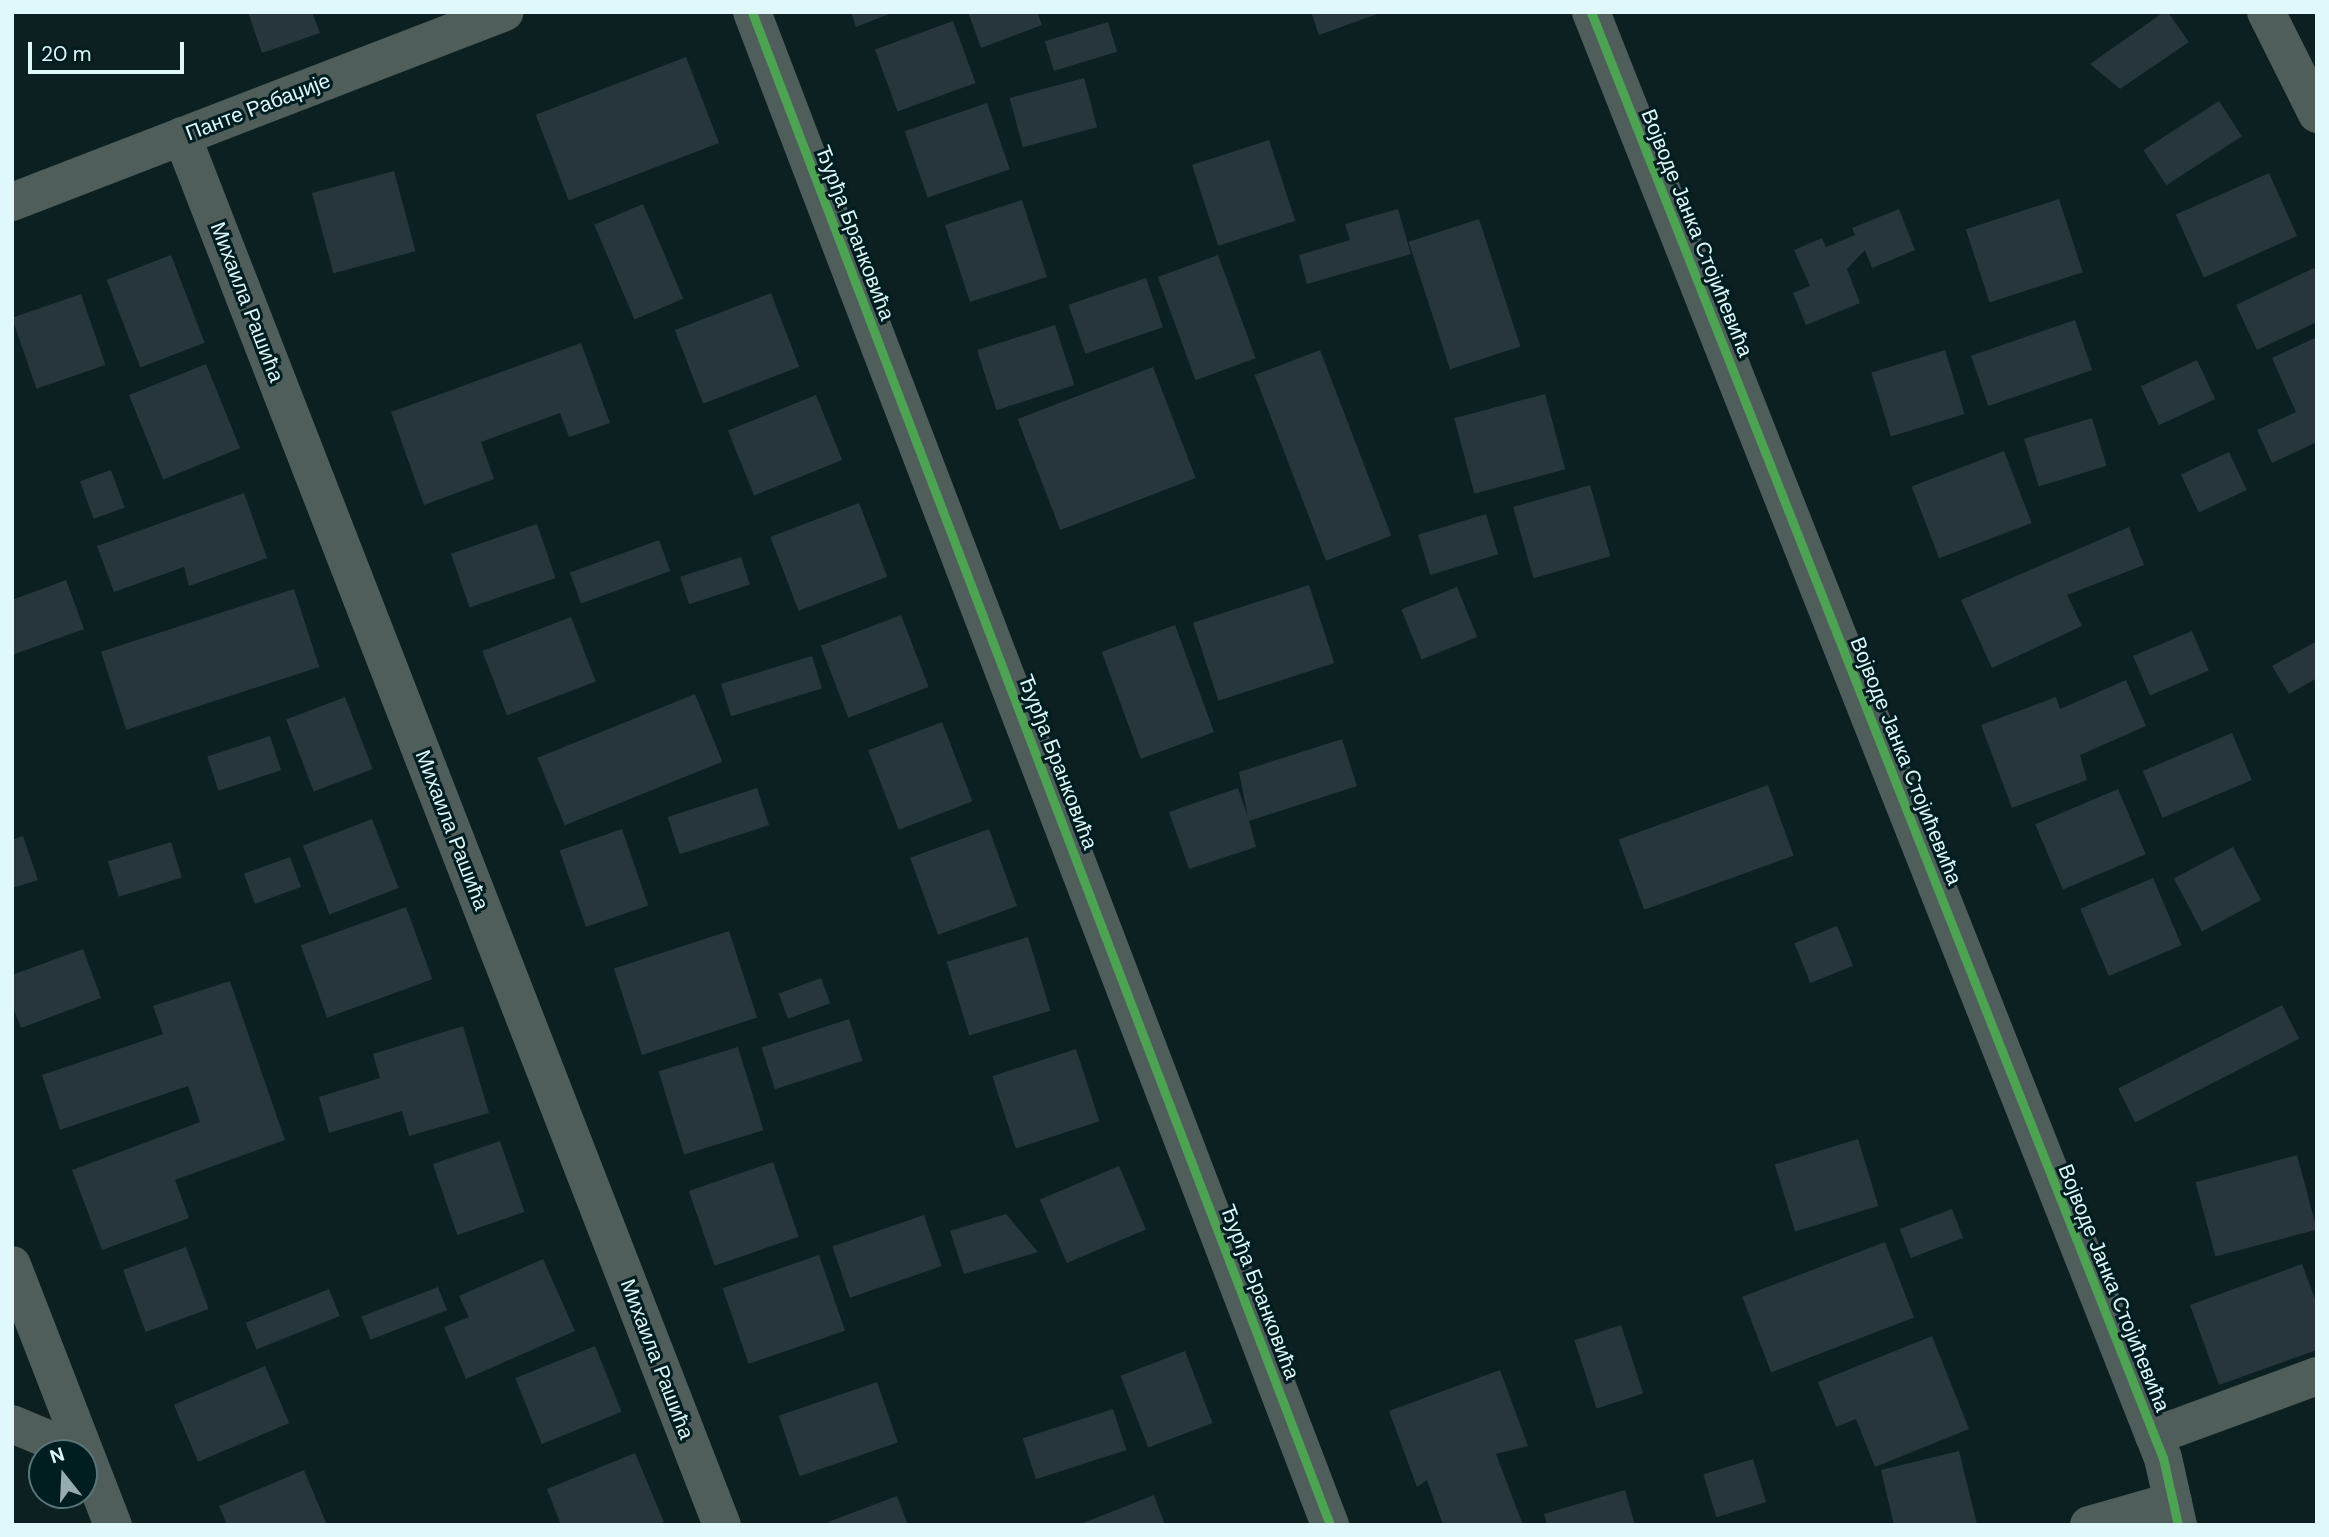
<!DOCTYPE html>
<meta charset="utf-8">
<style>
body{margin:0}
#map{position:relative;width:2329px;height:1537px;overflow:hidden;background:#0c1f21;font-family:"DM Sans",sans-serif}
div>[style]{position:absolute}
.building>*{inset:0;background:#27363a;transform-origin:0 0}
.minor>*{height:38px;margin:-19px;padding:0 19px;transform-origin:19px;border-radius:19px;background:#4f5e5b}
.cycleway>*{height:9px;margin:-4.5px;padding:0 4.5px;transform-origin:4.5px;border-radius:4.5px;background:#4ca352}
span{translate:-50% -50%;white-space:nowrap;text-align:center;line-height:1.15;-webkit-text-stroke:6px #001d20;paint-order:stroke}
.street-label{font-size:21px;color:#e1f8fa}
.frame{position:absolute;inset:0;border:14px solid #e1f8fa;pointer-events:none}
.north{position:absolute;left:28px;top:1439px;width:70px;height:70px;box-sizing:border-box;background:#001d20;border:2px solid #5a7577;border-radius:50%;rotate:342deg;font-size:19px;font-weight:700;line-height:28px;text-align:center;color:#e1f8fa}
.north::after{content:'';display:block;margin:auto;width:24px;height:32px;background:#96acae;clip-path:polygon(50% 0,100% 100%,50% 72%,0 100%)}
.scale{position:absolute;left:28px;top:42px;width:156px;height:32px;box-sizing:border-box;border:4px solid #e1f8fa;border-top:0;padding-left:9px;font-size:21px;line-height:24px;white-space:nowrap;color:#e1f8fa;-webkit-text-stroke:5px #001d20;paint-order:stroke}
</style>
<div id="map">
<div class="building">
<i style="clip-path:polygon(248px 12px,312px 12px,320px 33px,262px 53px)"></i>
<i style="clip-path:polygon(851px 12px,894px 12px,856px 27px)"></i>
<i style="clip-path:polygon(968px 12px,1037px 12px,1042px 25px,981px 48px)"></i>
<i style="clip-path:polygon(1311px 12px,1380px 12px,1380px 13px,1319px 35px)"></i>
<i style="clip-path:polygon(2164px 12px,2168px 12px,2189px 42px,2120px 89px,2090px 64px)"></i>
<i style="left:953px;top:21px;width:66px;height:83px;rotate:70deg"></i>
<i style="left:1108px;top:22px;width:31px;height:66px;rotate:73deg"></i>
<i style="left:686px;top:57px;width:92px;height:161px;rotate:69deg"></i>
<i style="left:1084px;top:78px;width:51px;height:77px;rotate:75deg"></i>
<i style="left:2219px;top:101px;width:42px;height:90px;rotate:57deg"></i>
<i style="left:987px;top:103px;width:70px;height:87px;rotate:71deg"></i>
<i style="left:1269px;top:140px;width:85px;height:81px;rotate:72deg"></i>
<i style="left:394px;top:171px;width:83px;height:85px;rotate:75deg"></i>
<i style="left:2269px;top:173px;width:69px;height:102px;rotate:66deg"></i>
<i style="left:2059px;top:199px;width:77px;height:98px;rotate:72deg"></i>
<i style="left:1022px;top:200px;width:81px;height:81px;rotate:72deg"></i>
<i style="left:643px;top:204px;width:103px;height:53px;rotate:67deg"></i>
<i style="clip-path:polygon(1398px 209px,1411px 254px,1307px 284px,1299px 255px,1350px 240px,1345px 224px)"></i>
<i style="clip-path:polygon(1899px 209px,1915px 250px,1872px 268px,1865px 250px,1847px 269px,1860px 303px,1806px 325px,1793px 293px,1810px 286px,1794px 250px,1822px 238px,1826px 247px,1855px 235px,1852px 228px)"></i>
<i style="left:1479px;top:219px;width:134px;height:74px;rotate:72deg"></i>
<i style="left:171px;top:255px;width:94px;height:69px;rotate:69deg"></i>
<i style="left:1218px;top:255px;width:110px;height:64px;rotate:70deg"></i>
<i style="clip-path:polygon(2314px 268px,2317px 274px,2317px 322px,2257px 350px,2236px 305px)"></i>
<i style="left:1146px;top:278px;width:52px;height:82px;rotate:71deg"></i>
<i style="left:771px;top:293px;width:79px;height:103px;rotate:69deg"></i>
<i style="left:81px;top:294px;width:75px;height:73px;rotate:71deg"></i>
<i style="left:2075px;top:320px;width:53px;height:110px;rotate:71deg"></i>
<i style="left:1055px;top:325px;width:63px;height:82px;rotate:72deg"></i>
<i style="clip-path:polygon(2317px 337px,2317px 442px,2272px 463px,2257px 430px,2296px 412px,2272px 358px)"></i>
<i style="clip-path:polygon(581px 343px,610px 423px,569px 437px,560px 413px,481px 442px,494px 479px,424px 505px,391px 412px)"></i>
<i style="left:1320px;top:350px;width:199px;height:70px;rotate:69deg"></i>
<i style="left:1945px;top:350px;width:67px;height:77px;rotate:73deg"></i>
<i style="left:2197px;top:360px;width:43px;height:62px;rotate:65deg"></i>
<i style="left:206px;top:364px;width:91px;height:83px;rotate:68deg"></i>
<i style="left:1153px;top:367px;width:119px;height:145px;rotate:69deg"></i>
<i style="left:1545px;top:394px;width:78px;height:94px;rotate:75deg"></i>
<i style="left:816px;top:395px;width:70px;height:95px;rotate:68deg"></i>
<i style="left:2092px;top:418px;width:50px;height:71px;rotate:73deg"></i>
<i style="left:2004px;top:451px;width:77px;height:99px;rotate:69deg"></i>
<i style="left:2229px;top:452px;width:42px;height:53px;rotate:65deg"></i>
<i style="left:111px;top:470px;width:40px;height:33px;rotate:70deg"></i>
<i style="left:1590px;top:485px;width:74px;height:80px;rotate:74deg"></i>
<i style="clip-path:polygon(244px 493px,267px 558px,189px 586px,184px 567px,114px 592px,97px 546px)"></i>
<i style="left:859px;top:503px;width:79px;height:95px;rotate:69deg"></i>
<i style="left:1486px;top:514px;width:42px;height:71px;rotate:73deg"></i>
<i style="left:537px;top:524px;width:57px;height:91px;rotate:71deg"></i>
<i style="clip-path:polygon(2129px 527px,2144px 565px,2067px 595px,2082px 626px,1992px 668px,1961px 600px)"></i>
<i style="left:659px;top:540px;width:33px;height:95px;rotate:70deg"></i>
<i style="left:741px;top:557px;width:29px;height:64px;rotate:72deg"></i>
<i style="clip-path:polygon(66px 580px,84px 629px,12px 655px,12px 600px)"></i>
<i style="left:1309px;top:585px;width:82px;height:122px;rotate:72deg"></i>
<i style="left:1457px;top:587px;width:54px;height:60px;rotate:68deg"></i>
<i style="left:294px;top:589px;width:82px;height:203px;rotate:72deg"></i>
<i style="left:901px;top:615px;width:77px;height:86px;rotate:69deg"></i>
<i style="left:571px;top:617px;width:69px;height:95px;rotate:69deg"></i>
<i style="left:1175px;top:625px;width:114px;height:78px;rotate:70deg"></i>
<i style="left:2192px;top:631px;width:43px;height:64px;rotate:67deg"></i>
<i style="clip-path:polygon(2317px 641px,2317px 678px,2289px 694px,2272px 666px)"></i>
<i style="left:812px;top:656px;width:34px;height:95px;rotate:73deg"></i>
<i style="clip-path:polygon(2126px 680px,2146px 726px,2080px 755px,2087px 780px,2012px 808px,1981px 725px,2056px 697px,2060px 709px)"></i>
<i style="left:695px;top:694px;width:73px;height:170px;rotate:68deg"></i>
<i style="left:345px;top:697px;width:77px;height:63px;rotate:69deg"></i>
<i style="left:942px;top:722px;width:85px;height:79px;rotate:69deg"></i>
<i style="left:2232px;top:733px;width:51px;height:97px;rotate:67deg"></i>
<i style="left:270px;top:736px;width:36px;height:66px;rotate:72deg"></i>
<i style="clip-path:polygon(1342px 739px,1357px 786px,1249px 821px,1256px 847px,1189px 869px,1169px 812px,1238px 788px,1248px 817px,1239px 772px)"></i>
<i style="left:1768px;top:785px;width:75px;height:159px;rotate:70deg"></i>
<i style="left:757px;top:788px;width:39px;height:94px;rotate:72deg"></i>
<i style="left:2118px;top:789px;width:71px;height:90px;rotate:67deg"></i>
<i style="left:372px;top:819px;width:74px;height:74px;rotate:69deg"></i>
<i style="left:622px;top:829px;width:81px;height:66px;rotate:71deg"></i>
<i style="left:989px;top:829px;width:82px;height:84px;rotate:70deg"></i>
<i style="clip-path:polygon(23px 836px,38px 880px,12px 888px,12px 840px)"></i>
<i style="left:171px;top:842px;width:37px;height:66px;rotate:73deg"></i>
<i style="left:2233px;top:847px;width:60px;height:67px;rotate:62deg"></i>
<i style="left:290px;top:857px;width:32px;height:49px;rotate:70deg"></i>
<i style="left:2153px;top:878px;width:73px;height:79px;rotate:67deg"></i>
<i style="left:406px;top:907px;width:77px;height:112px;rotate:70deg"></i>
<i style="left:1837px;top:926px;width:43px;height:46px;rotate:68deg"></i>
<i style="left:729px;top:931px;width:91px;height:121px;rotate:72deg"></i>
<i style="left:1028px;top:937px;width:77px;height:85px;rotate:73deg"></i>
<i style="clip-path:polygon(83px 949px,101px 998px,21px 1028px,12px 1005px,12px 975px)"></i>
<i style="left:821px;top:978px;width:27px;height:45px;rotate:70deg"></i>
<i style="clip-path:polygon(230px 981px,285px 1140px,175px 1180px,189px 1218px,102px 1250px,72px 1170px,200px 1122px,188px 1086px,60px 1130px,42px 1075px,163px 1034px,153px 1006px)"></i>
<i style="left:2282px;top:1005px;width:38px;height:184px;rotate:63deg"></i>
<i style="left:849px;top:1019px;width:44px;height:92px;rotate:72deg"></i>
<i style="clip-path:polygon(463px 1026px,489px 1113px,409px 1136px,402px 1111px,329px 1133px,319px 1097px,380px 1078px,373px 1054px)"></i>
<i style="left:738px;top:1047px;width:87px;height:83px;rotate:73deg"></i>
<i style="left:1076px;top:1049px;width:76px;height:88px;rotate:72deg"></i>
<i style="left:1858px;top:1139px;width:70px;height:87px;rotate:73deg"></i>
<i style="left:500px;top:1141px;width:75px;height:71px;rotate:71deg"></i>
<i style="left:2297px;top:1155px;width:77px;height:105px;rotate:75deg"></i>
<i style="left:773px;top:1162px;width:79px;height:89px;rotate:71deg"></i>
<i style="left:1119px;top:1166px;width:69px;height:86px;rotate:67deg"></i>
<i style="left:1952px;top:1209px;width:31px;height:56px;rotate:69deg"></i>
<i style="clip-path:polygon(1006px 1214px,1038px 1252px,964px 1274px,950px 1231px)"></i>
<i style="left:924px;top:1215px;width:54px;height:97px;rotate:71deg"></i>
<i style="left:1885px;top:1242px;width:81px;height:153px;rotate:69deg"></i>
<i style="left:186px;top:1247px;width:66px;height:67px;rotate:70deg"></i>
<i style="left:819px;top:1255px;width:80px;height:102px;rotate:71deg"></i>
<i style="clip-path:polygon(543px 1259px,575px 1331px,466px 1379px,444px 1327px,469px 1317px,459px 1296px)"></i>
<i style="clip-path:polygon(2302px 1264px,2317px 1304px,2317px 1350px,2219px 1385px,2190px 1305px)"></i>
<i style="left:438px;top:1287px;width:25px;height:82px;rotate:69deg"></i>
<i style="left:329px;top:1289px;width:29px;height:90px;rotate:68deg"></i>
<i style="left:1621px;top:1325px;width:72px;height:49px;rotate:72deg"></i>
<i style="clip-path:polygon(1932px 1336px,1969px 1429px,1875px 1467px,1856px 1419px,1836px 1427px,1818px 1382px)"></i>
<i style="left:595px;top:1346px;width:71px;height:86px;rotate:68deg"></i>
<i style="left:1185px;top:1351px;width:77px;height:69px;rotate:69deg"></i>
<i style="left:265px;top:1366px;width:62px;height:99px;rotate:67deg"></i>
<i style="clip-path:polygon(1500px 1370px,1528px 1446px,1496px 1454px,1523px 1525px,1443px 1525px,1427px 1480px,1417px 1487px,1389px 1411px)"></i>
<i style="left:877px;top:1382px;width:64px;height:104px;rotate:71deg"></i>
<i style="left:1113px;top:1409px;width:43px;height:95px;rotate:72deg"></i>
<i style="clip-path:polygon(1959px 1451px,1977px 1524px,1894px 1525px,1881px 1470px)"></i>
<i style="clip-path:polygon(635px 1453px,664px 1522px,657px 1525px,561px 1525px,547px 1489px)"></i>
<i style="left:1753px;top:1459px;width:45px;height:52px;rotate:73deg"></i>
<i style="clip-path:polygon(304px 1470px,327px 1525px,227px 1525px,219px 1506px)"></i>
<i style="clip-path:polygon(1625px 1490px,1635px 1525px,1547px 1525px,1544px 1514px)"></i>
<i style="clip-path:polygon(1154px 1495px,1165px 1525px,1078px 1525px)"></i>
<i style="clip-path:polygon(897px 1496px,908px 1525px,829px 1525px,828px 1522px)"></i>
</div>
<div class="minor">
<i style="left:752px;top:12px;width:1620px;rotate:69.09deg"></i>
<i style="left:1591px;top:12px;width:1555px;rotate:68.42deg"></i>
<i style="left:2163px;top:1458px;width:69px;rotate:77.4deg"></i>
<i style="left:2266px;top:12px;width:114px;rotate:63.4deg"></i>
<i style="left:182px;top:136px;width:1490px;rotate:68.76deg"></i>
<i style="left:12px;top:202px;width:528px;rotate:-21.08deg"></i>
<i style="left:12px;top:1265px;width:279px;rotate:68.8deg"></i>
<i style="left:12px;top:1424px;width:75px;rotate:22.8deg"></i>
<i style="left:2154px;top:1436px;width:174px;rotate:-20.2deg"></i>
<i style="left:2089px;top:1525px;width:87px;rotate:-15.9deg"></i>
</div>
<div class="cycleway">
<i style="left:752px;top:12px;width:1620px;rotate:69.09deg"></i>
<i style="left:1591px;top:12px;width:1555px;rotate:68.42deg"></i>
<i style="left:2163px;top:1458px;width:69px;rotate:77.4deg"></i>
</div>
<div class="street-label">
<span style="left:258px;top:107px;rotate:-21deg">Панте Рабаџије</span>
<span style="left:855px;top:233px;rotate:69deg">Ђурђа Бранковића</span>
<span style="left:1697px;top:233px;rotate:68deg">Војводе Јанка Стојићевића</span>
<span style="left:247px;top:302px;rotate:69deg">Михаила Рашића</span>
<span style="left:1906px;top:761px;rotate:68deg">Војводе Јанка Стојићевића</span>
<span style="left:1058px;top:762px;rotate:69deg">Ђурђа Бранковића</span>
<span style="left:452px;top:830px;rotate:69deg">Михаила Рашића</span>
<span style="left:2114px;top:1288px;rotate:68deg">Војводе Јанка Стојићевића</span>
<span style="left:1260px;top:1292px;rotate:69deg">Ђурђа Бранковића</span>
<span style="left:657px;top:1359px;rotate:69deg">Михаила Рашића</span>
</div>
<div class="frame"></div>
<div class="north">N</div>
<div class="scale">20 m</div>
</div>
